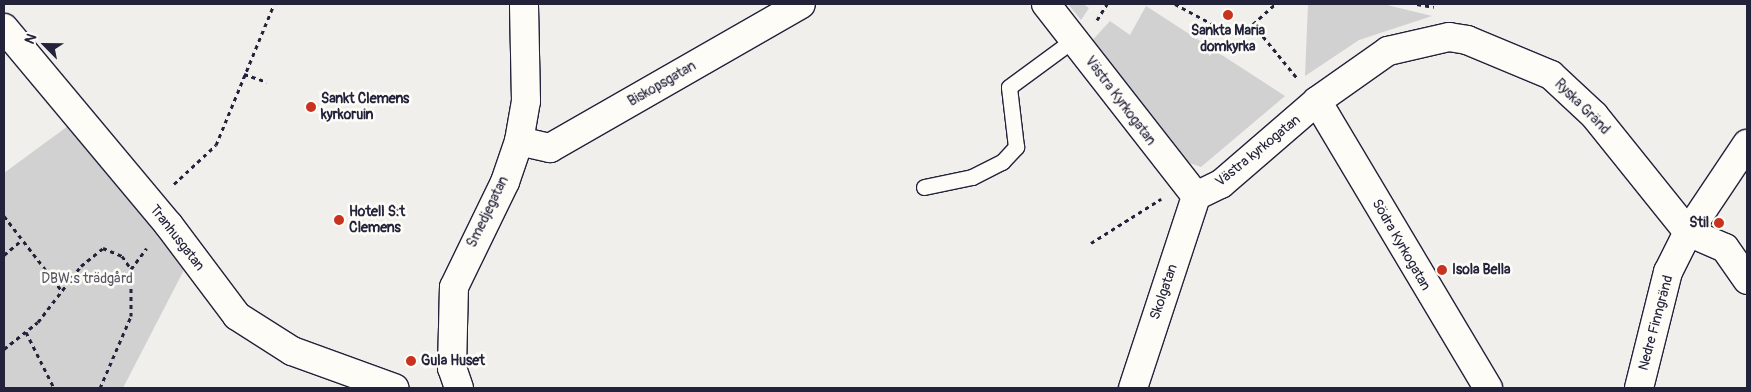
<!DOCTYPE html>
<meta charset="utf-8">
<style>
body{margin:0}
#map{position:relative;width:1751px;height:392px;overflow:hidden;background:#f0efec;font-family:Pangolin,sans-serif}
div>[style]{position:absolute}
.green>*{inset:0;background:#d2d1d1}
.path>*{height:3px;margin-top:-1.5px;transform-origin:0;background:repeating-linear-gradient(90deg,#22223b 0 4px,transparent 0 8px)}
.roads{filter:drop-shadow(1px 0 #22223b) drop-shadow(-1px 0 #22223b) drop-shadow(0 1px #22223b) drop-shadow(0 -1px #22223b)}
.lane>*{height:15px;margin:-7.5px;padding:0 7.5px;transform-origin:7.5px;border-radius:7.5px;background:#fdfcf7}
.street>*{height:28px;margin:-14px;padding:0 14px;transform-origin:14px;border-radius:14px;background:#fdfcf7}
.dots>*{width:14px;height:14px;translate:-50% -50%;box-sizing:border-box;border:2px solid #fdfcf7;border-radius:50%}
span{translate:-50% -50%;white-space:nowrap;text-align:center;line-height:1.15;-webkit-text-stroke:5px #fdfcf7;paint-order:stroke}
.poi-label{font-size:14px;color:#22223b;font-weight:700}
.left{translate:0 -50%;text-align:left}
.right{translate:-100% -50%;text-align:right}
.street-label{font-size:14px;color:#22223b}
.park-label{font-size:14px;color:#575768}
.frame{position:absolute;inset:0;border:5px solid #22223b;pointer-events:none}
.north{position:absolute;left:20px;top:20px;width:50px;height:50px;-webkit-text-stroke:4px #fdfcf7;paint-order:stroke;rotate:293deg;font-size:14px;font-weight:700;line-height:20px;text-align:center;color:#22223b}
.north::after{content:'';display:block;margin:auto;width:18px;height:22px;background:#22223b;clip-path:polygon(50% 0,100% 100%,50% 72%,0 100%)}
</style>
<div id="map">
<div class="green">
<i style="clip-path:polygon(1068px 4px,1083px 4px,1089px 8px,1081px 20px)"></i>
<i style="clip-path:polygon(1308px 4px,1383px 4px,1432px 16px,1359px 40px,1305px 76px)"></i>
<i style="clip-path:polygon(1146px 6px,1285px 96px,1201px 167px,1181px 160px,1088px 45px,1110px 21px,1130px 35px)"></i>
<i style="clip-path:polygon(68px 126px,185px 268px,123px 388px,4px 388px,4px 173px)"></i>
</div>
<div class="path">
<i style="left:1175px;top:4px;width:64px;rotate:28.2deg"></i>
<i style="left:1231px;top:34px;width:24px;rotate:-24deg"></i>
<i style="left:1253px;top:24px;width:30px;rotate:-42deg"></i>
<i style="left:1417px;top:4px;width:17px;rotate:10deg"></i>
<i style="left:1097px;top:20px;width:19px;rotate:-58deg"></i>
<i style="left:1253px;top:24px;width:70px;rotate:50.8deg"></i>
<i style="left:244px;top:74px;width:24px;rotate:19deg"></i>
<i style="left:174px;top:184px;width:57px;rotate:-42.9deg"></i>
<i style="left:216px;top:145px;width:152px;rotate:-67.6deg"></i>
<i style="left:4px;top:216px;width:95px;rotate:52.3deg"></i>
<i style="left:1091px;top:243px;width:83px;rotate:-32.2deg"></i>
<i style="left:4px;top:255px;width:23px;rotate:-40deg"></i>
<i style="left:26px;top:332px;width:63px;rotate:63.4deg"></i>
<i style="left:4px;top:349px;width:43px;rotate:-38.5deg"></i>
<i style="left:38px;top:322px;width:71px;rotate:-52.5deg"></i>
<i style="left:81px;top:266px;width:28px;rotate:-39deg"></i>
<i style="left:103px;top:248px;width:21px;rotate:23deg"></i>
<i style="left:122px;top:256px;width:16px;rotate:55deg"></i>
<i style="left:100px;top:388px;width:78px;rotate:-66.7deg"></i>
<i style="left:131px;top:316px;width:47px;rotate:-90deg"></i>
<i style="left:131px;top:269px;width:26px;rotate:-53deg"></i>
</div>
<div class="roads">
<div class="lane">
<i style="left:924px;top:187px;width:49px;rotate:-11.8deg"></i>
<i style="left:972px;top:177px;width:34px;rotate:-27deg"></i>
<i style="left:1002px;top:162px;width:21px;rotate:-47deg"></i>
<i style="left:1016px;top:147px;width:60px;rotate:-96.7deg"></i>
<i style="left:1009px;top:87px;width:79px;rotate:-36.3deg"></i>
</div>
<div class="street">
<i style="left:1046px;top:4px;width:244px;rotate:52deg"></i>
<i style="left:4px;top:28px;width:256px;rotate:50.1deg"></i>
<i style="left:168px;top:224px;width:115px;rotate:53.1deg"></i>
<i style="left:237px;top:316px;width:65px;rotate:32.5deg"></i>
<i style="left:292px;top:351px;width:109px;rotate:19.9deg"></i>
<i style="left:1317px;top:101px;width:334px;rotate:59.2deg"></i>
<i style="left:519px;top:141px;width:32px;rotate:13deg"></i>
<i style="left:550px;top:148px;width:289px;rotate:-29.8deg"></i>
<i style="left:1196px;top:196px;width:28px;rotate:-26deg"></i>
<i style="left:1221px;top:184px;width:127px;rotate:-40.8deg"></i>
<i style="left:1317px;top:101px;width:87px;rotate:-35.2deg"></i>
<i style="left:1388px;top:51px;width:63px;rotate:-12.9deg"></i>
<i style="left:1449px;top:37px;width:18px;rotate:9deg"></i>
<i style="left:1467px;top:40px;width:91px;rotate:22.6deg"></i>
<i style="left:1551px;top:75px;width:59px;rotate:42.9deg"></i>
<i style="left:1594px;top:115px;width:150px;rotate:51.2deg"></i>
<i style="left:1688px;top:232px;width:40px;rotate:23.4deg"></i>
<i style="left:1725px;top:248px;width:39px;rotate:55deg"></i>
<i style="left:459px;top:388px;width:21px;rotate:-109deg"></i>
<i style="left:452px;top:368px;width:81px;rotate:-88.6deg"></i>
<i style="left:454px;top:287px;width:117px;rotate:-64.1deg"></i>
<i style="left:505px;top:182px;width:43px;rotate:-71.1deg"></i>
<i style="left:519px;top:141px;width:41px;rotate:-80.1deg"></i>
<i style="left:526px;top:101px;width:97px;rotate:-91.2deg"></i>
<i style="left:1133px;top:388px;width:202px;rotate:-71.8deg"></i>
<i style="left:1639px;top:388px;width:120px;rotate:-76deg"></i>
<i style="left:1668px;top:272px;width:45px;rotate:-63.4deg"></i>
<i style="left:1688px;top:232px;width:106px;rotate:-56.2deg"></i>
</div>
</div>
<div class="dots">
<i style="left:1228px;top:15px;background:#c8321e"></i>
<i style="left:311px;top:107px;background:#c8321e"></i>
<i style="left:339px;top:220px;background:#c8321e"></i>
<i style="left:1719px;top:223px;background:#c8321e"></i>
<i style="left:1442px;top:270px;background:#c8321e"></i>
<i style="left:411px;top:361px;background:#c8321e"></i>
</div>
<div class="poi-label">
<span style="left:1228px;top:39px">Sankta Maria<br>domkyrka</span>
<span class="left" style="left:321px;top:107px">Sankt Clemens<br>kyrkoruin</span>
<span class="left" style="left:349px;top:220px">Hotell S:t<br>Clemens</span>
<span class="right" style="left:1709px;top:223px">Stil</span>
<span class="left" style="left:1452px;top:270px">Isola Bella</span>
<span class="left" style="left:421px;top:361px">Gula Huset</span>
</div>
<div class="street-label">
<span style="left:662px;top:84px;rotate:-30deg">Biskopsgatan</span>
<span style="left:1120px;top:101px;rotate:53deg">Västra Kyrkogatan</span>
<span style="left:1582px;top:107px;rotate:45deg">Ryska Gränd</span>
<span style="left:1258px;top:151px;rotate:-39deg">Västra kyrkogatan</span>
<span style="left:488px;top:212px;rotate:-64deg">Smedjegatan</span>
<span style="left:177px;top:238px;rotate:52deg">Tranhusgatan</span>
<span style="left:1401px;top:245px;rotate:60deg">Södra Kyrkogatan</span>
<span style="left:1164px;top:292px;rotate:-71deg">Skolgatan</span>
<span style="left:1656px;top:323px;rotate:-75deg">Nedre Finngränd</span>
</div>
<div class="park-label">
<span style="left:87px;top:279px">DBW:s trädgård</span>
</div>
<div class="frame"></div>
<div class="north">N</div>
</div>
